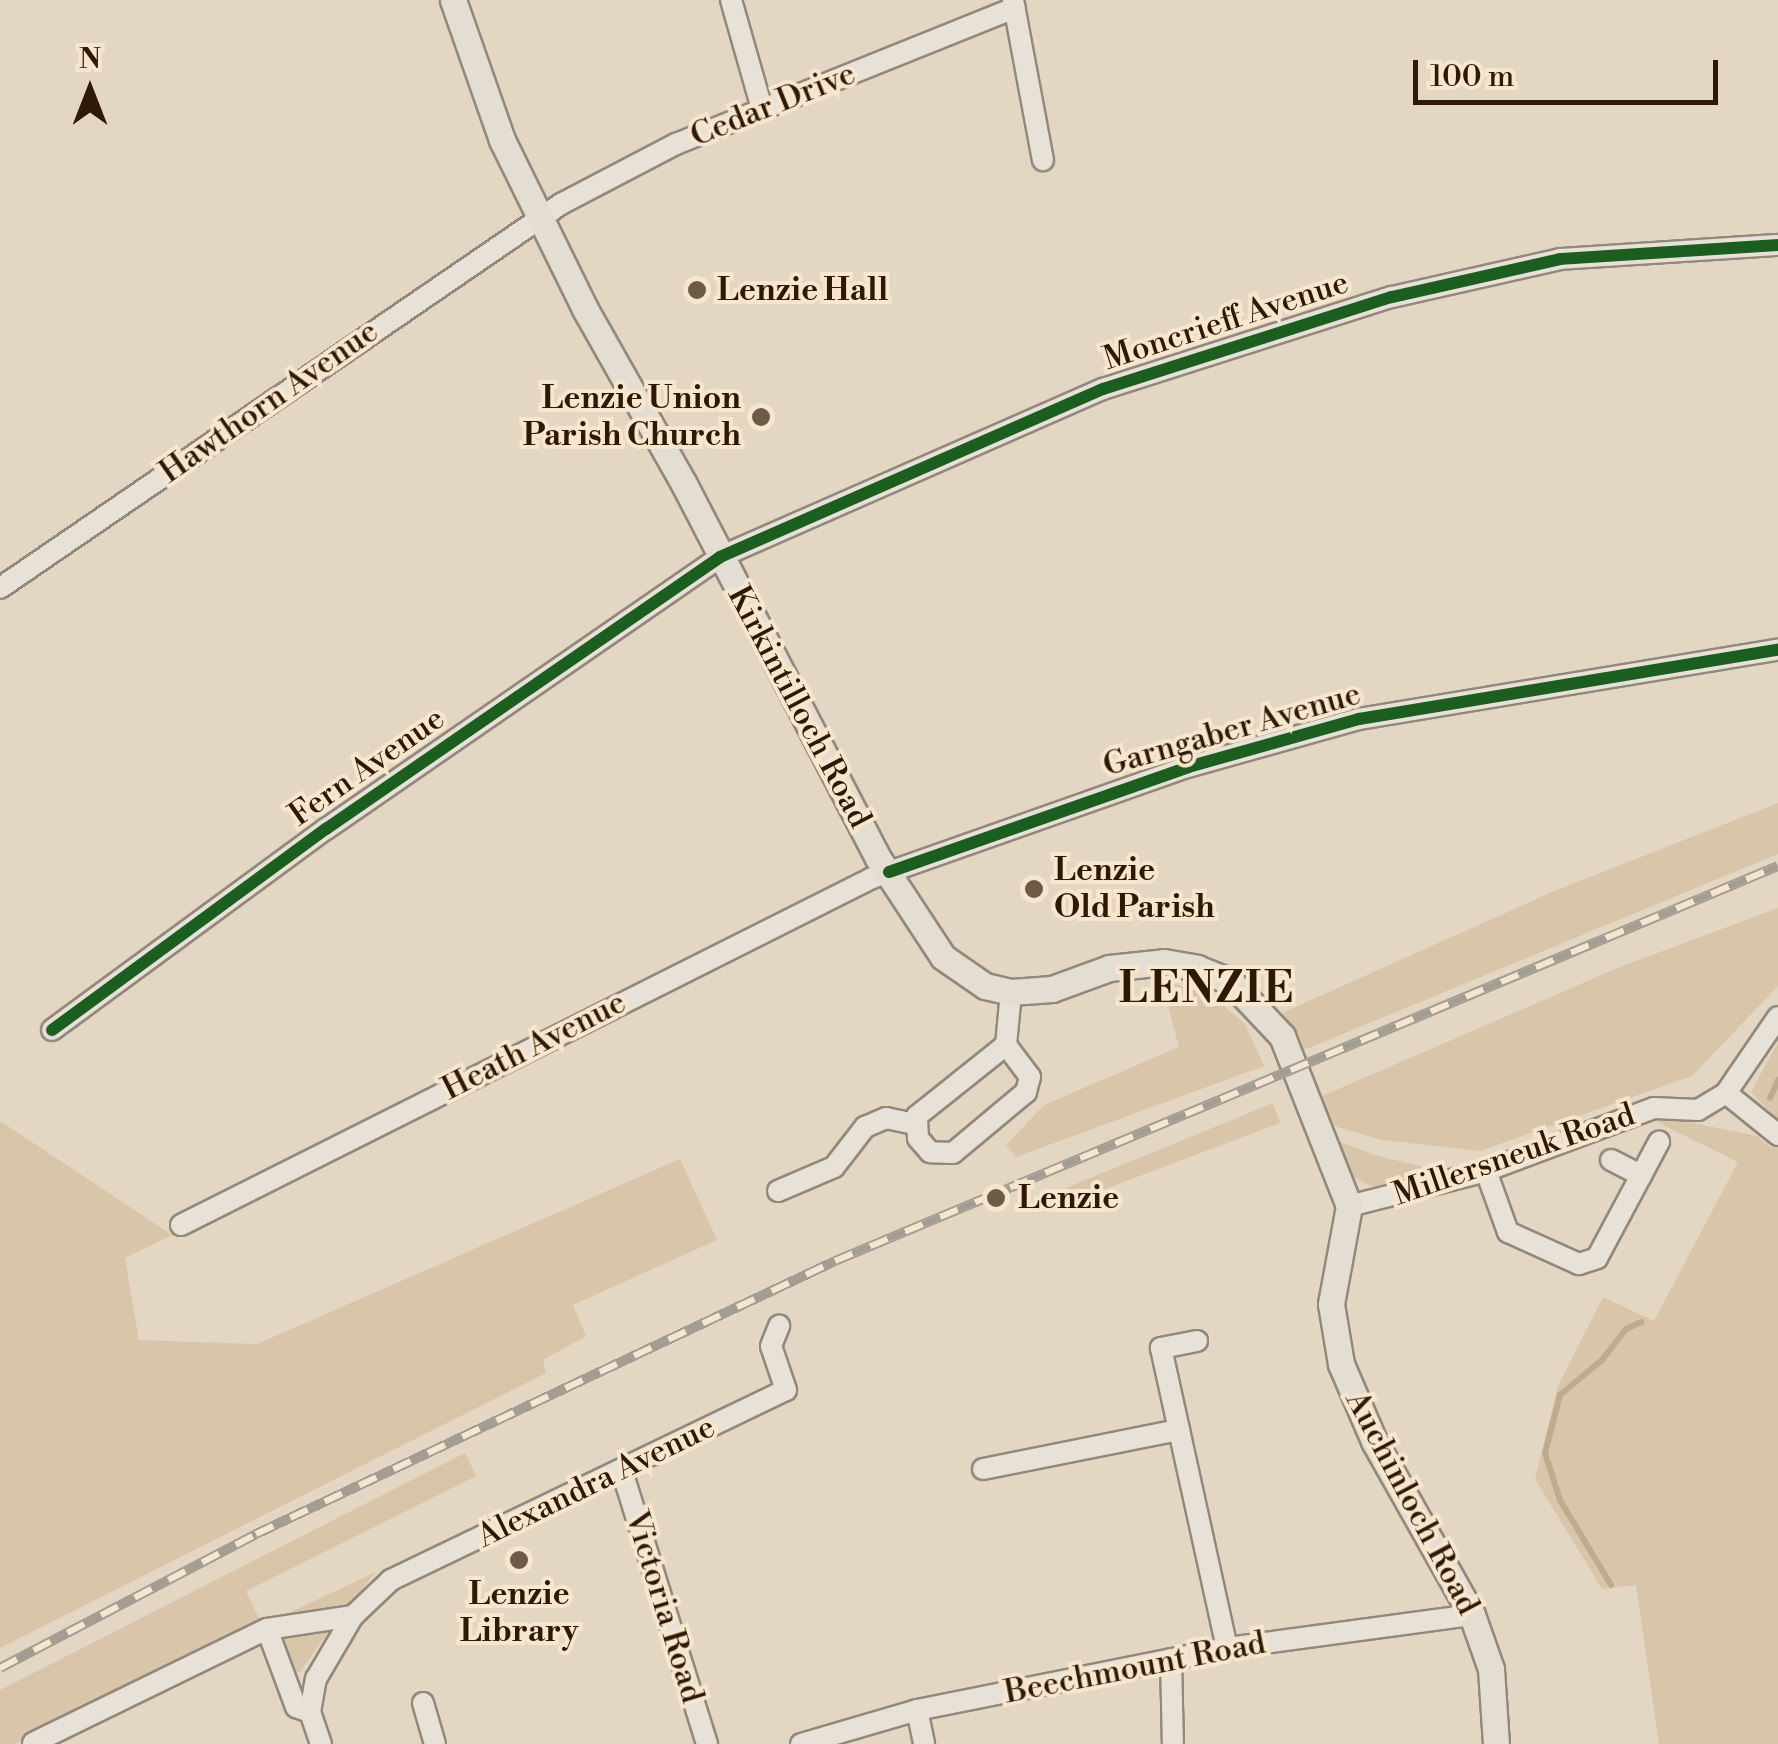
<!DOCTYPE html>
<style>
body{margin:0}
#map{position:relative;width:1778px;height:1744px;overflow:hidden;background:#e3d6c2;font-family:"Libre Bodoni",serif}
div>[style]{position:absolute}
.green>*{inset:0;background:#d9c6aa}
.stream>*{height:6px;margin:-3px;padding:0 3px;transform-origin:3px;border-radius:3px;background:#bfab8f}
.roads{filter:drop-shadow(2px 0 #92887b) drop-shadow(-2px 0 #92887b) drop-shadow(0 2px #92887b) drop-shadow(0 -2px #92887b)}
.minor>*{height:20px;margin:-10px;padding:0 10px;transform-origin:10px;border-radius:10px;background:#e8e1d7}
.major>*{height:25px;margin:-12.5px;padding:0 12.5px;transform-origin:12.5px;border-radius:12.5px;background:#e4ddd1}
.rail>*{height:10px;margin-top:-5px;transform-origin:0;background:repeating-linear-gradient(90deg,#f6e6ce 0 19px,#a49d93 0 38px);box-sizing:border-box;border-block:2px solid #a49d93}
.cycleway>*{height:12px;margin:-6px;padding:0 6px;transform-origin:6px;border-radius:6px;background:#1b5e20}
.dots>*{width:28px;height:28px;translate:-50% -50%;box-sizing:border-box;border:5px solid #f6e6ce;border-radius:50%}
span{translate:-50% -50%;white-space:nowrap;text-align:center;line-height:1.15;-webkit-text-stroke:8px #f6e6ce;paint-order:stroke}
.street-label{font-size:32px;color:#2e1907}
.poi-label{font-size:32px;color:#2e1907;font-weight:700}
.left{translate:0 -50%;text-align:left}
.right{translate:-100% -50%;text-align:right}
.district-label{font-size:42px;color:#2e1907;font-weight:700;letter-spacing:2.5px}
.north{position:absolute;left:40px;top:40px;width:100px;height:100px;-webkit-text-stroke:8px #f6e6ce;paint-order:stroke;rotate:0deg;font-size:28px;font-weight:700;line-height:40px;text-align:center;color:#2e1907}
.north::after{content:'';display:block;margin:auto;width:35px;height:45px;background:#2e1907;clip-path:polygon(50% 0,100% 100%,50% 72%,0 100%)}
.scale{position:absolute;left:1413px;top:60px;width:305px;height:45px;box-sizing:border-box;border:5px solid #2e1907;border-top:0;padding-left:12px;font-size:30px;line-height:35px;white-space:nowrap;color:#2e1907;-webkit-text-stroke:8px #f6e6ce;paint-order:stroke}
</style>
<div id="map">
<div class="green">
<i style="clip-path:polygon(1778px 803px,1778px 854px,1304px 1050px,1282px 1013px,1552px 892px)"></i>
<i style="clip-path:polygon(1778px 908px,1778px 986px,1692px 1076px,1480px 1151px,1382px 1140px,1331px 1125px,1320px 1097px,1620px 967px)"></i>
<i style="clip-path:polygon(1161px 980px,1210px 994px,1245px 1024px,1264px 1066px,1016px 1157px,1006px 1145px,1044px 1105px,1179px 1047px)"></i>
<i style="clip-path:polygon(1778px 1042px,1778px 1120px,1751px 1092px)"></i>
<i style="clip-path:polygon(1273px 1103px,1280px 1123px,1039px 1214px,1034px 1201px)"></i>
<i style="clip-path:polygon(1674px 1119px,1757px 1136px,1771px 1148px,1778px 1142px,1778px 1744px,1659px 1744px,1636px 1585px,1602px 1589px,1535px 1479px,1558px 1386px,1603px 1297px,1654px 1321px,1738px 1162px,1657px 1122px)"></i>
<i style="clip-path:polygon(0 1121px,172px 1235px,125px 1258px,139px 1340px,257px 1344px,680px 1159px,717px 1240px,573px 1305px,586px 1336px,543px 1360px,546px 1373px,0 1648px)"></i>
<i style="clip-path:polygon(1337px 1141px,1378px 1156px,1433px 1169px,1373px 1187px,1353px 1177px)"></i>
<i style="clip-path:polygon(465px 1453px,476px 1476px,246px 1591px,261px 1623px,16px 1744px,0 1744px,0 1690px)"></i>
<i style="clip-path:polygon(376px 1572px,347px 1607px,296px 1618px,291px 1612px)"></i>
<i style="clip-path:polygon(333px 1625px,300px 1672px,291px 1672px,280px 1631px)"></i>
</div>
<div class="stream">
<i style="left:1770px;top:1098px;width:20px;rotate:-66deg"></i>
<i style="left:1611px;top:1585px;width:99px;rotate:-121deg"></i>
<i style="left:1560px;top:1500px;width:49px;rotate:-107.7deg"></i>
<i style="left:1545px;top:1453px;width:60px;rotate:-75.5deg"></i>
<i style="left:1560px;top:1395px;width:55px;rotate:-39.8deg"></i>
<i style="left:1602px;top:1360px;width:39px;rotate:-52deg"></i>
<i style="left:1626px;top:1329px;width:17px;rotate:-24deg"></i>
</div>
<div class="roads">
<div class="minor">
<i style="left:731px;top:0;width:113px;rotate:74.1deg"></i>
<i style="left:1013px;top:0;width:163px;rotate:79.4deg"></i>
<i style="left:0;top:588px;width:680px;rotate:-34.39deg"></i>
<i style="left:561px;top:204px;width:130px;rotate:-27.6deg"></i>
<i style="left:676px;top:144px;width:365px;rotate:-21.9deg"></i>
<i style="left:52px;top:1030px;width:340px;rotate:-36.3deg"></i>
<i style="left:326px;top:829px;width:479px;rotate:-34.6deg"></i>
<i style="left:720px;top:557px;width:418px;rotate:-23.7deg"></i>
<i style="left:1103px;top:389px;width:303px;rotate:-17.7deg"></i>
<i style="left:1392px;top:297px;width:172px;rotate:-12.7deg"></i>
<i style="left:1560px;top:259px;width:218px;rotate:-3.7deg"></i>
<i style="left:1006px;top:1045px;width:40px;rotate:53deg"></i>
<i style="left:1030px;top:1077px;width:16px;rotate:105deg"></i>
<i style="left:1026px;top:1092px;width:95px;rotate:140.1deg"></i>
<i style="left:953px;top:1153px;width:23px;rotate:-178deg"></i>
<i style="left:930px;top:1152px;width:18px;rotate:-131deg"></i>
<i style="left:918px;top:1138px;width:22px;rotate:-93deg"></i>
<i style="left:917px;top:1116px;width:114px;rotate:-38.6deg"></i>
<i style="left:1006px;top:1045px;width:53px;rotate:-84.6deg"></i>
<i style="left:1726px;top:1093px;width:92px;rotate:-55.6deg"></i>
<i style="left:1611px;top:1160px;width:34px;rotate:27deg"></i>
<i style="left:1486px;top:1171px;width:65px;rotate:70.2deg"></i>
<i style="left:1508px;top:1232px;width:78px;rotate:24.3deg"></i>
<i style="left:1579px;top:1264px;width:19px;rotate:-18deg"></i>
<i style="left:1597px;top:1258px;width:132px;rotate:-61.9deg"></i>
<i style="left:778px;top:1191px;width:61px;rotate:-23.2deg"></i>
<i style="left:834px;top:1167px;width:51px;rotate:-52.2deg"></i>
<i style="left:865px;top:1127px;width:23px;rotate:-23deg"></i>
<i style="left:886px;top:1118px;width:29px;rotate:12deg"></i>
<i style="left:1349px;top:1206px;width:141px;rotate:-14.3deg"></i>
<i style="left:1486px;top:1171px;width:179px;rotate:-20.6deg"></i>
<i style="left:1654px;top:1108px;width:44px;rotate:2.6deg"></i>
<i style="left:1698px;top:1110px;width:33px;rotate:-31deg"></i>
<i style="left:1726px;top:1093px;width:67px;rotate:38.9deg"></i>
<i style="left:181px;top:1225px;width:773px;rotate:-26.66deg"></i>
<i style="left:872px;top:878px;width:335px;rotate:-19.4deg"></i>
<i style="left:1188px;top:767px;width:178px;rotate:-15.7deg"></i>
<i style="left:1359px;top:719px;width:425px;rotate:-9.4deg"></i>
<i style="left:1197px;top:1341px;width:37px;rotate:169deg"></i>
<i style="left:1161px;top:1348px;width:307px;rotate:77.6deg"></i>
<i style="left:983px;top:1469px;width:200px;rotate:-11.3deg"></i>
<i style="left:622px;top:1471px;width:286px;rotate:72.7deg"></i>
<i style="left:267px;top:1629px;width:83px;rotate:69.6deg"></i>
<i style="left:296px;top:1707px;width:15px;rotate:20deg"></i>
<i style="left:310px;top:1712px;width:34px;rotate:71deg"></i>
<i style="left:1171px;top:1659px;width:85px;rotate:88.7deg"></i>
<i style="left:423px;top:1703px;width:43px;rotate:73.7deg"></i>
<i style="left:917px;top:1710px;width:35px;rotate:78deg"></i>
<i style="left:310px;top:1712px;width:34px;rotate:-80deg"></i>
<i style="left:316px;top:1679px;width:73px;rotate:-59.6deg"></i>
<i style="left:33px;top:1743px;width:260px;rotate:-26deg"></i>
<i style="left:267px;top:1629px;width:87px;rotate:-8.6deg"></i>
<i style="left:353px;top:1616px;width:52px;rotate:-43.5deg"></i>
<i style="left:391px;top:1580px;width:438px;rotate:-25.7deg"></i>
<i style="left:786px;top:1390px;width:46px;rotate:-108.8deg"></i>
<i style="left:771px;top:1346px;width:22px;rotate:-68deg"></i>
<i style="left:801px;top:1744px;width:121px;rotate:-16.3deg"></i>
<i style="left:917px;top:1710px;width:316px;rotate:-11.3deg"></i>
<i style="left:1227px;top:1648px;width:247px;rotate:-7.7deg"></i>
</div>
<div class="major">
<i style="left:453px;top:0;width:148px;rotate:70.7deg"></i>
<i style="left:502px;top:140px;width:188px;rotate:63.8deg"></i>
<i style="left:585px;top:309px;width:201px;rotate:60.5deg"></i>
<i style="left:684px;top:484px;width:421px;rotate:62.6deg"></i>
<i style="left:878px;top:858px;width:118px;rotate:56.7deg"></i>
<i style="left:943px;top:957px;width:51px;rotate:34.6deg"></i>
<i style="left:985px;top:986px;width:27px;rotate:13deg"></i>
<i style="left:1011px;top:992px;width:41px;rotate:-4.2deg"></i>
<i style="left:1052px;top:989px;width:61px;rotate:-20.2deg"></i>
<i style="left:1109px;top:968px;width:55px;rotate:-6.2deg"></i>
<i style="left:1164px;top:962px;width:34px;rotate:10deg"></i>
<i style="left:1197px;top:968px;width:35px;rotate:22deg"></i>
<i style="left:1230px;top:981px;width:76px;rotate:46.6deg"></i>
<i style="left:1282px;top:1036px;width:183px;rotate:68.5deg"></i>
<i style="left:1349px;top:1206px;width:100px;rotate:100.4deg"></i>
<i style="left:1331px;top:1304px;width:61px;rotate:80.5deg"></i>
<i style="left:1341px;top:1364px;width:84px;rotate:66.8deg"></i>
<i style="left:1374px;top:1441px;width:200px;rotate:60.6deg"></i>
<i style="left:1472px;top:1615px;width:57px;rotate:70.6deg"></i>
<i style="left:1491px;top:1669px;width:75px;rotate:86.2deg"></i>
</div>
</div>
<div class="rail">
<i style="left:0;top:1668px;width:289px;rotate:-27.6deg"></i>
<i style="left:256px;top:1534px;width:640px;rotate:-25.24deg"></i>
<i style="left:835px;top:1261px;width:1022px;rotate:-22.73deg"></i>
</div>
<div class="cycleway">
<i style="left:889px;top:872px;width:317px;rotate:-19.3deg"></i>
<i style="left:1188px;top:767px;width:178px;rotate:-15.7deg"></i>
<i style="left:1359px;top:719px;width:425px;rotate:-9.4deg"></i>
<i style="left:52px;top:1030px;width:340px;rotate:-36.3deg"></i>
<i style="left:326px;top:829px;width:479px;rotate:-34.6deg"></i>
<i style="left:720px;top:557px;width:418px;rotate:-23.7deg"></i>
<i style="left:1103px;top:389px;width:303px;rotate:-17.7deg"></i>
<i style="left:1392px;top:297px;width:172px;rotate:-12.7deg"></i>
<i style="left:1560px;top:259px;width:218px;rotate:-3.7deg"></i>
</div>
<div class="dots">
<i style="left:697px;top:290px;background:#6d5b48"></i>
<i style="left:761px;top:417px;background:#6d5b48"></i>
<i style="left:1034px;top:889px;background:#6d5b48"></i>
<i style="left:996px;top:1198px;background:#6d5b48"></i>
<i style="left:519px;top:1560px;background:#6d5b48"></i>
</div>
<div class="street-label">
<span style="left:773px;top:105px;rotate:-22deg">Cedar Drive</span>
<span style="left:1226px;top:321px;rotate:-18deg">Moncrieff Avenue</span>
<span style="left:269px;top:402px;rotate:-35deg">Hawthorn Avenue</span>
<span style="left:799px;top:707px;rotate:62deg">Kirkintilloch Road</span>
<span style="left:1232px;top:730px;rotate:-16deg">Garngaber Avenue</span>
<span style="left:367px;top:767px;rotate:-35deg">Fern Avenue</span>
<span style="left:534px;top:1046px;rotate:-27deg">Heath Avenue</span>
<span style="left:1514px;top:1155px;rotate:-19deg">Millersneuk Road</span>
<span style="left:596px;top:1482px;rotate:-26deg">Alexandra Avenue</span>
<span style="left:1412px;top:1503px;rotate:62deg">Auchinloch Road</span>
<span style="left:664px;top:1607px;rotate:73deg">Victoria Road</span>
<span style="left:1135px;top:1668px;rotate:-11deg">Beechmount Road</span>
</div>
<div class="poi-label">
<span class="left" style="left:717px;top:290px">Lenzie Hall</span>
<span class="right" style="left:741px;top:417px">Lenzie Union<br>Parish Church</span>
<span class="left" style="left:1054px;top:889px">Lenzie<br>Old Parish</span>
<span class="left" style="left:1018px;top:1198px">Lenzie</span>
<span style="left:519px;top:1613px">Lenzie<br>Library</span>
</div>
<div class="district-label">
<span style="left:1207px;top:990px">LENZIE</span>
</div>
<div class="north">N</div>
<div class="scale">100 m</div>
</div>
